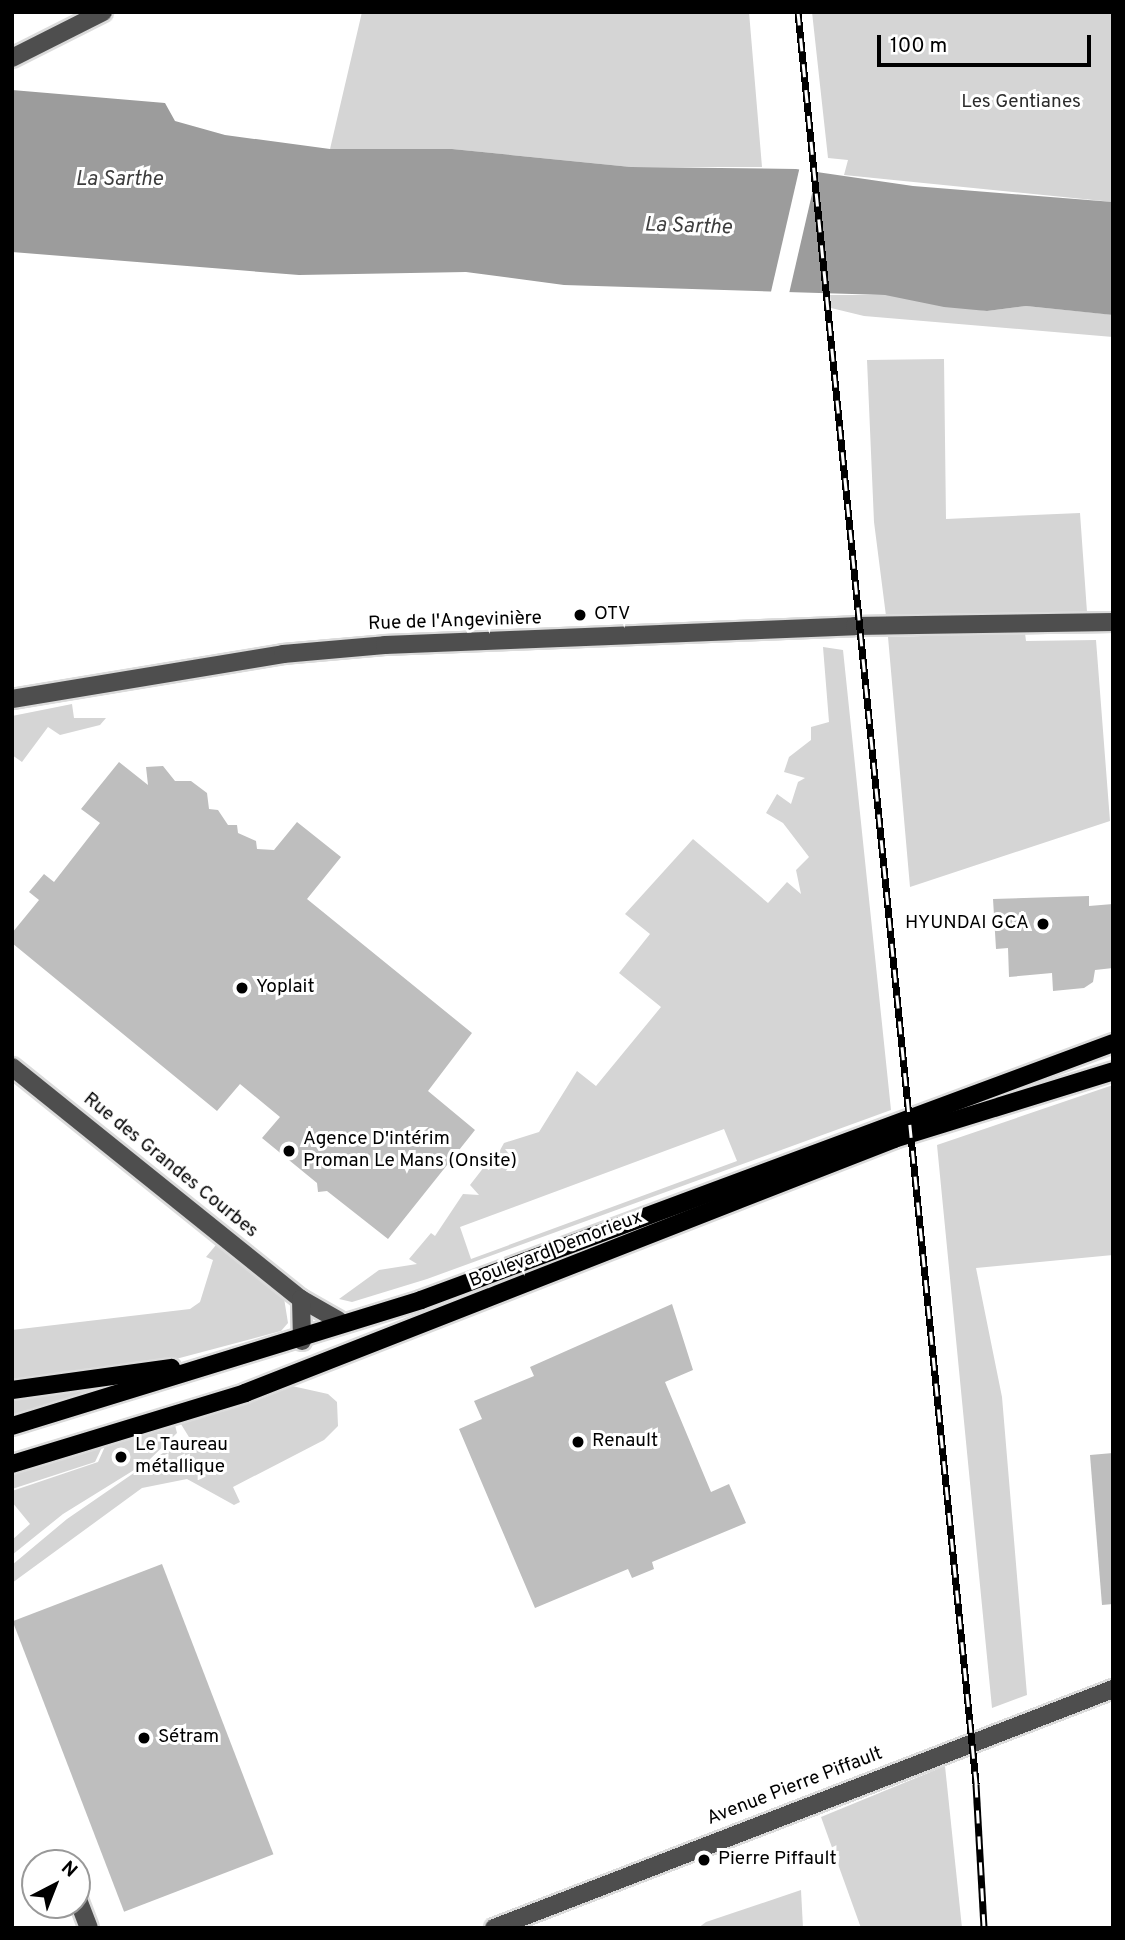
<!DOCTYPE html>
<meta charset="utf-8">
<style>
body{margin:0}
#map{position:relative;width:1125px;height:1940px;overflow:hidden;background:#fff;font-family:Overpass,sans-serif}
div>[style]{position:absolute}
.green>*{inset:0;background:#d5d5d5}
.water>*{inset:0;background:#9c9c9c}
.pier>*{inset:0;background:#fff;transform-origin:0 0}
.building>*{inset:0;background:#bebebe;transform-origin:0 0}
.roads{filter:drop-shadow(2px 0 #dbdbdb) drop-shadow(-2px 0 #dbdbdb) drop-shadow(0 2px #dbdbdb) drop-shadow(0 -2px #dbdbdb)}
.minor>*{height:18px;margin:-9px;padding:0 9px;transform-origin:9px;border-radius:9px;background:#4e4e4e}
.major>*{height:18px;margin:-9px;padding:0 9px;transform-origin:9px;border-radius:9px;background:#000}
.rail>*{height:7px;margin-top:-3.5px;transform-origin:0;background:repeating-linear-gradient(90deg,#fff 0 13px,#000 0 26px);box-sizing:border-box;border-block:2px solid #000}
.dots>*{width:19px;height:19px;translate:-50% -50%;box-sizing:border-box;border:4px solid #fff;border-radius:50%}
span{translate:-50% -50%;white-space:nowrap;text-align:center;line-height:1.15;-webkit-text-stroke:6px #fff;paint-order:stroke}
.park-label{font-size:19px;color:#2c2c2c}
.poi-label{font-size:19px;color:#000}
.left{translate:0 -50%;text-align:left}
.right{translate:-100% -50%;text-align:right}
.street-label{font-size:19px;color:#000}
.water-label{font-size:21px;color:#3d3d3d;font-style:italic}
.frame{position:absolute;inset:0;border:14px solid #000;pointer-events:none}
.north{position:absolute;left:21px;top:1849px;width:70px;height:70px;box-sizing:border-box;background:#fff;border:2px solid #999;border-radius:50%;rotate:42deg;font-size:19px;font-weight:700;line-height:28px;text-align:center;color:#000}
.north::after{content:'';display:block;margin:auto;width:24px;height:32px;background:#000;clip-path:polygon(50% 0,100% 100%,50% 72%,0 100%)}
.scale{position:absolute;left:877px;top:35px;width:214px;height:32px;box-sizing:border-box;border:4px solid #000;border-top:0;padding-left:9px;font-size:21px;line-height:24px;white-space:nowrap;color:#000;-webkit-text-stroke:5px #fff;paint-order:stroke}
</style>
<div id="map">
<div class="green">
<i style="clip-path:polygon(362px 12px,749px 12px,762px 167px,631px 167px,452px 149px,330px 149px)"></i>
<i style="clip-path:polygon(812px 12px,1113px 12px,1113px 202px,844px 175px,848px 160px,828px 158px)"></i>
<i style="clip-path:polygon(830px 295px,893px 295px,987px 311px,1026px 306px,1105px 314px,1113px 315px,1113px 337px,864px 316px,831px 308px)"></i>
<i style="clip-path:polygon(944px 359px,946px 519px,1080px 513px,1087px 612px,886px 616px,874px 522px,867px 360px)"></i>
<i style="clip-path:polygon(1025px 633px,1026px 641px,1096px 640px,1110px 821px,910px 887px,888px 637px)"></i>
<i style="clip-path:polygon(evenodd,823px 647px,843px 650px,891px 1110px,427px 1279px,352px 1302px,339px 1299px,379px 1270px,417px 1264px,409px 1259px,431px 1233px,435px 1236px,463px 1194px,479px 1195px,470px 1185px,484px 1167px,489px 1170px,504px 1143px,539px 1132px,577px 1071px,596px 1086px,661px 1007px,619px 973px,650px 934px,625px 914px,693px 839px,768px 903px,787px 882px,801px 894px,796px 870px,809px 857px,783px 823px,766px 813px,777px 794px,791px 804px,798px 782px,805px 778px,784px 772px,789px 757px,811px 740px,811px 727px,829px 722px,823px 647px,724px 1129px,737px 1161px,471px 1259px,460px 1227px,724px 1129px)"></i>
<i style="clip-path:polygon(72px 704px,74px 718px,106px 718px,100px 725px,60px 735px,48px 727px,22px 762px,12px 755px,12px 716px)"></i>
<i style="clip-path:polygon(1113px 1085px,1113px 1255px,976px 1268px,1002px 1397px,1027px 1695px,992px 1708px,937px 1145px)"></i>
<i style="clip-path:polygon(216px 1245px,284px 1298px,288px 1323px,281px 1331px,157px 1364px,12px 1382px,12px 1330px,190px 1309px,200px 1302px,213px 1260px,206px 1257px)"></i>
<i style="clip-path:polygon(159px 1371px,12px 1426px,12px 1390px)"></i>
<i style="clip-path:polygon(274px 1382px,328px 1394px,337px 1402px,338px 1426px,324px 1440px,233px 1487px,240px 1502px,234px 1505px,187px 1479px,142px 1488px,12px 1583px,12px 1565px,67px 1519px,176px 1444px,184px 1451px,192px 1442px,176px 1416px)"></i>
<i style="clip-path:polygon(174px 1421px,177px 1433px,147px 1462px,63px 1514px,12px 1555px,12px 1540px,30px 1524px,12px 1502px,12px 1491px,98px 1462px,107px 1442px)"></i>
<i style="clip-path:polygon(103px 1445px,95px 1462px,12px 1489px,12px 1464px)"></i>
<i style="clip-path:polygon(945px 1766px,962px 1928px,861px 1928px,821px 1817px)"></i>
<i style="clip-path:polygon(801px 1890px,803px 1928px,698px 1928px,706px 1922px)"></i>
</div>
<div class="water">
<i style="clip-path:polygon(12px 90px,165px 103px,175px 121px,225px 135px,330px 149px,452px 149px,631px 167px,796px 169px,913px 186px,1113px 202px,1113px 315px,1026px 306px,987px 311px,944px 307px,885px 295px,564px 285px,466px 272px,299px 275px,12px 252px)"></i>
</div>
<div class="pier">
<i style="left:800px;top:166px;width:18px;height:131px;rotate:13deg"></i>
</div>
<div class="building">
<i style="clip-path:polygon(119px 762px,148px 785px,146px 767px,163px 766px,175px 781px,191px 781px,207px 793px,209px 809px,218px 810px,228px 825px,237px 825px,238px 833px,256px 841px,257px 849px,274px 850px,297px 822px,341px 857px,307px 899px,472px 1033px,428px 1091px,475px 1130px,388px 1239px,327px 1191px,318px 1192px,317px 1183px,262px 1138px,280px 1117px,240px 1084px,217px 1111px,12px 943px,12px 933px,39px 900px,29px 892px,44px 874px,54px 882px,100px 823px,81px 809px)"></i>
<i style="clip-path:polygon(1089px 896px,1089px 906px,1113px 904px,1113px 968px,1095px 970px,1093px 982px,1084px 988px,1053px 991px,1052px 973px,1009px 977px,1008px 948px,996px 949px,993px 899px)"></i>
<i style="clip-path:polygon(672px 1304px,693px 1370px,665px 1382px,711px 1492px,729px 1484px,746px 1523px,652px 1562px,654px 1569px,632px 1578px,628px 1569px,535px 1608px,459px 1429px,482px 1419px,474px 1401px,534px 1376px,530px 1367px)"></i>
<i style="clip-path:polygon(1113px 1453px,1113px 1604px,1102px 1605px,1090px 1455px)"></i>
<i style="left:162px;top:1564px;width:311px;height:160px;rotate:69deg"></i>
</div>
<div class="roads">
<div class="minor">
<i style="left:12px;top:58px;width:102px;rotate:-26.8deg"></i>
<i style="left:12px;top:699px;width:275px;rotate:-9.4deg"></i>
<i style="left:283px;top:654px;width:102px;rotate:-5deg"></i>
<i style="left:385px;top:645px;width:470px;rotate:-2.3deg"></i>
<i style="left:855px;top:626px;width:258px;rotate:-0.9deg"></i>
<i style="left:12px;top:1067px;width:371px;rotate:38.8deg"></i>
<i style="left:301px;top:1299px;width:43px;rotate:29.6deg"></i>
<i style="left:301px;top:1299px;width:42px;rotate:88.6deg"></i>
<i style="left:61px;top:1863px;width:3px"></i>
<i style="left:77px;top:1897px;width:33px;rotate:69deg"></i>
<i style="left:494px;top:1928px;width:664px;rotate:-21.11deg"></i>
</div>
<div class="major">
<i style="left:12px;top:1390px;width:161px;rotate:-7.9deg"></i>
<i style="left:12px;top:1426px;width:428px;rotate:-17.1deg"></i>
<i style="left:421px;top:1300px;width:738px;rotate:-20.37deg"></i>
<i style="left:12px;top:1464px;width:244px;rotate:-16.9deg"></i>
<i style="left:245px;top:1393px;width:697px;rotate:-21.37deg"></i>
<i style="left:894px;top:1139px;width:229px;rotate:-17.2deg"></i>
</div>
</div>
<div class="rail">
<i style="left:798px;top:12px;width:1781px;rotate:84.26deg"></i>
<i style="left:976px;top:1784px;width:144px;rotate:86.8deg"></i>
</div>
<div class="dots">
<i style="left:580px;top:615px;background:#000"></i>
<i style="left:1043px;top:924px;background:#000"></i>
<i style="left:242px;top:988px;background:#000"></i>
<i style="left:289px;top:1151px;background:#000"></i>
<i style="left:578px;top:1442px;background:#000"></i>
<i style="left:121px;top:1457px;background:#000"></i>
<i style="left:144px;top:1738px;background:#000"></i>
<i style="left:704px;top:1860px;background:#000"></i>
</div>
<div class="park-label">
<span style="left:1021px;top:103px">Les Gentianes</span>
</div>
<div class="poi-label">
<span class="left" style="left:594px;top:615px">OTV</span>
<span class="right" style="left:1029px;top:924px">HYUNDAI GCA</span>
<span class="left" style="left:256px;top:988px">Yoplait</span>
<span class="left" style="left:303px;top:1151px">Agence D'intérim<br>Proman Le Mans (Onsite)</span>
<span class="left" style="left:592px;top:1442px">Renault</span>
<span class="left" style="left:135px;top:1457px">Le Taureau<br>métallique</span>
<span class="left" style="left:158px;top:1738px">Sétram</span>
<span class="left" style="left:718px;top:1860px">Pierre Piffault</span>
</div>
<div class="street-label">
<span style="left:455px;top:622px;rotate:-2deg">Rue de l'Angevinière</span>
<span style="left:170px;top:1166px;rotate:39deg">Rue des Grandes Courbes</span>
<span style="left:556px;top:1250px;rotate:-21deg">Boulevard Demorieux</span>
<span style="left:795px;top:1787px;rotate:-21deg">Avenue Pierre Piffault</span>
</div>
<div class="water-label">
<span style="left:119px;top:180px">La Sarthe</span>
<span style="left:688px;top:227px;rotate:2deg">La Sarthe</span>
</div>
<div class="frame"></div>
<div class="north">N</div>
<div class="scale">100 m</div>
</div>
